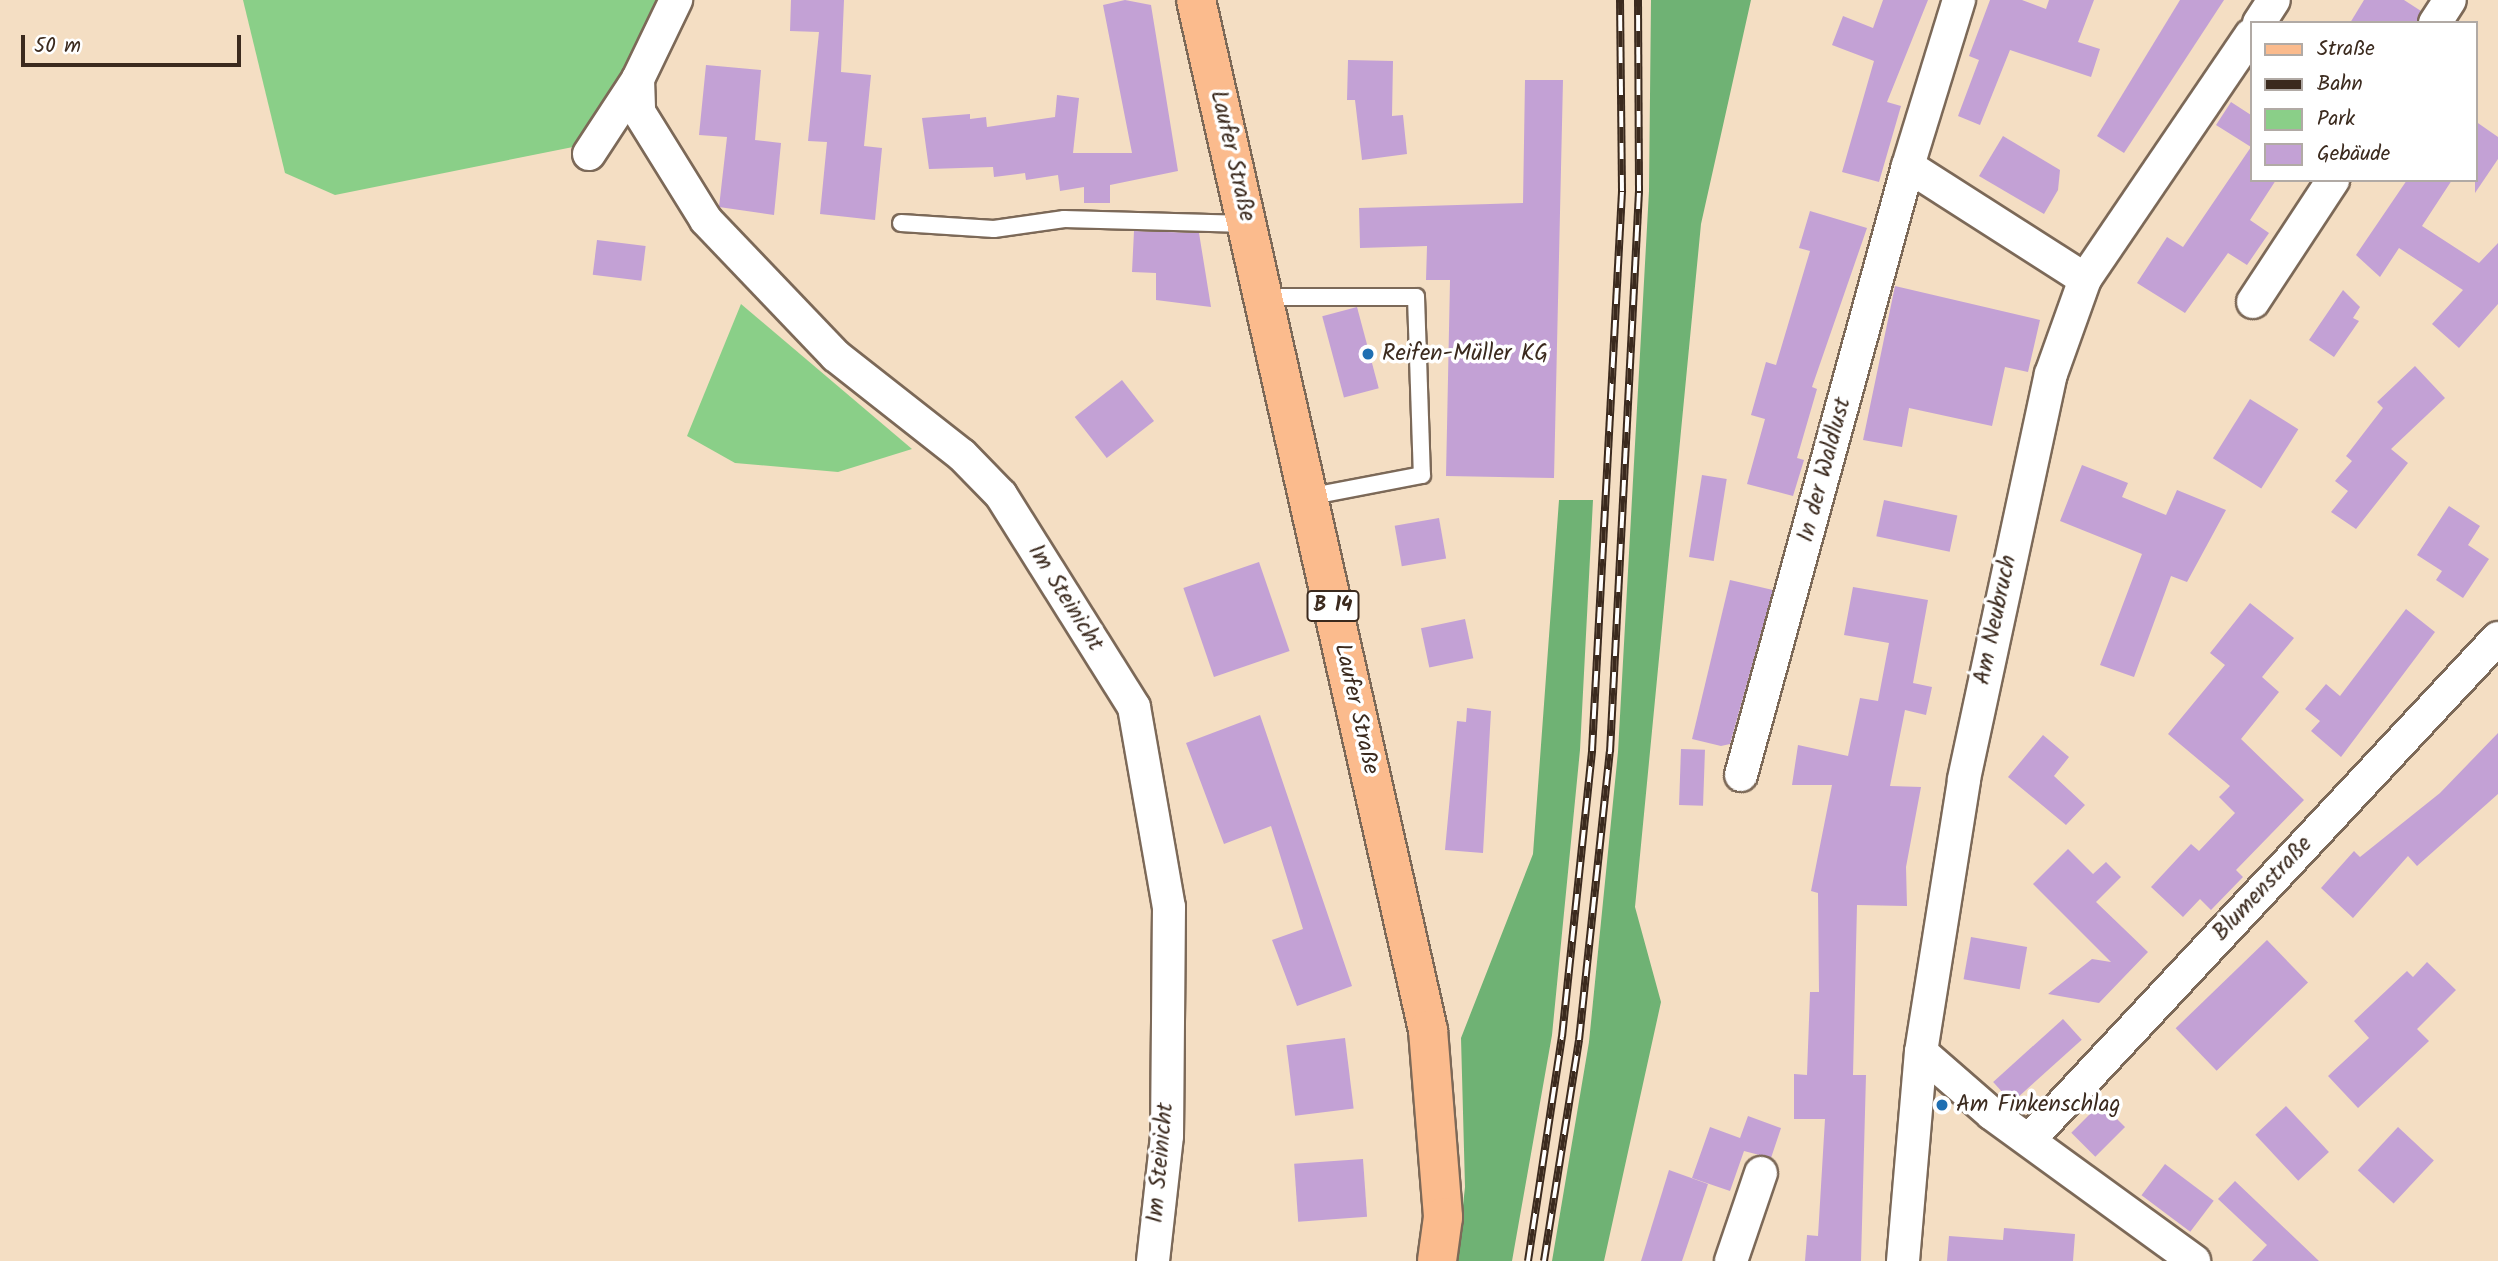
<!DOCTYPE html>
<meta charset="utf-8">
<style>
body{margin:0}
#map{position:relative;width:2498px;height:1261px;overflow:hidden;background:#f4dec3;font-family:Kalam,sans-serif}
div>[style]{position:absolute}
.green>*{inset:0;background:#8acf88}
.forest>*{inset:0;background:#6fb274}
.building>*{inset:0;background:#c3a1d5;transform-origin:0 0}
.roads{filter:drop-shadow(2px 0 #7c6958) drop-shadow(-2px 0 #7c6958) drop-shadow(0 2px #7c6958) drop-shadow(0 -2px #7c6958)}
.service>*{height:16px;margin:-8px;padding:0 8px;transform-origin:8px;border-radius:8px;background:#fff}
.minor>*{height:32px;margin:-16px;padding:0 16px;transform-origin:16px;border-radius:16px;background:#fff}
.primary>*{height:38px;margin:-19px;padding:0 19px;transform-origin:19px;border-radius:19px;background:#fbbb8d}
.rail>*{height:8px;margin-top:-4px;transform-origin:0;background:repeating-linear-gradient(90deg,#fff 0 16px,#3b2a1e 0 32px);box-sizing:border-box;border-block:2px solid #3b2a1e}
.dots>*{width:19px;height:19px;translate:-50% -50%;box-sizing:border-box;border:4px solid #fff;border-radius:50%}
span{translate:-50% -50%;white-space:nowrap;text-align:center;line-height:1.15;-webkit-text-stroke:7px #fff;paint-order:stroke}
.shield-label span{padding:2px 5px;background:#fff;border:2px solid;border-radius:5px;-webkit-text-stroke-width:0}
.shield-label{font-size:21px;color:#3b2a1e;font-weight:700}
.street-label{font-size:23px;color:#3b2a1e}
.poi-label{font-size:23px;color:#3b2a1e}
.left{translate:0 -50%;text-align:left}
.legend{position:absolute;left:2250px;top:21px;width:228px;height:161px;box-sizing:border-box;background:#fff;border:2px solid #b1aaa5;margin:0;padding:9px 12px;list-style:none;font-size:21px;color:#3b2a1e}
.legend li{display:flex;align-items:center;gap:14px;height:35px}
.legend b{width:35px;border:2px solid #b1aaa5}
.scale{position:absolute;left:21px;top:35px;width:220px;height:32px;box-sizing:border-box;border:4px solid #3b2a1e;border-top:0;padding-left:9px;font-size:21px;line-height:24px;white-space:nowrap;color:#3b2a1e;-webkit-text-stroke:5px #fff;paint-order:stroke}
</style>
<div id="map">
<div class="green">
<i style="clip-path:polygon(243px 0,668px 0,578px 146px,335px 195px,285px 173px)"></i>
<i style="clip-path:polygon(741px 304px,912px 449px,838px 472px,735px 463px,687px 436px)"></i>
</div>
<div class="forest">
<i style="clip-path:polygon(1651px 0,1751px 0,1701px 224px,1635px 907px,1661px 1002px,1604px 1261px,1552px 1261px,1589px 1042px,1618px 752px,1649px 191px)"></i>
<i style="clip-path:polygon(1559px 500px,1593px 500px,1580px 750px,1552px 1035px,1512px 1261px,1457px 1261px,1465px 1187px,1461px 1038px,1533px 854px)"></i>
</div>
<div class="building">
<i style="clip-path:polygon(791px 0,844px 0,841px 72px,871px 75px,864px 146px,882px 148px,875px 220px,820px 214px,827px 142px,808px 141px,819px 32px,790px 31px)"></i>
<i style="clip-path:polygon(1125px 0,1151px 5px,1178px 171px,1110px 185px,1110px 203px,1084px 203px,1084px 187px,1060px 191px,1058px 175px,1026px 180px,1025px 173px,994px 177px,993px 167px,929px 169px,922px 118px,970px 114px,970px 119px,986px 117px,987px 127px,1055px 117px,1057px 95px,1079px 98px,1073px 153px,1132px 153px,1103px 5px)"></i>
<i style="clip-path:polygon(1883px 0,1928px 0,1887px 102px,1901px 106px,1879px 182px,1842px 172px,1874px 61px,1832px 45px,1843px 16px,1873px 28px)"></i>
<i style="clip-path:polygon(1990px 0,2022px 0,2046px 9px,2049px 0,2094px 0,2078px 42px,2100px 49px,2091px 77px,2010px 50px,1980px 125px,1958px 116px,1979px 60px,1969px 56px)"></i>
<i style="clip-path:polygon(2180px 0,2224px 0,2124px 153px,2097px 136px)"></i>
<i style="clip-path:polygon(2364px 0,2404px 0,2421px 11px,2417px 23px,2350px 23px)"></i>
<i style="clip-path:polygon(1348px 60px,1393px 61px,1392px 116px,1403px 115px,1407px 154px,1362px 160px,1355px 100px,1347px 100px)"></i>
<i style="clip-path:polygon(706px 65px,761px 70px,755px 140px,781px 143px,774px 215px,719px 207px,727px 137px,699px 135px)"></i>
<i style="clip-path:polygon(1525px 80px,1563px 80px,1554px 478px,1446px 476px,1450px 280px,1426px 280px,1427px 246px,1360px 248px,1359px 208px,1523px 203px)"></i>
<i style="clip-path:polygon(2231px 102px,2251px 115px,2251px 180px,2276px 180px,2250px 220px,2269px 233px,2247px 265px,2228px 253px,2185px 313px,2137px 283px,2167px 237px,2183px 247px,2251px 147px,2216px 125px)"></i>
<i style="clip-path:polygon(2475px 121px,2498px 137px,2498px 159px,2475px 193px)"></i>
<i style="clip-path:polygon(2003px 136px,2060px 170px,2058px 190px,2044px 214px,1979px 176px)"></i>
<i style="clip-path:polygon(2407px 180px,2452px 180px,2422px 226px,2479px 263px,2498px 243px,2498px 304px,2459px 348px,2432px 324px,2463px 290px,2399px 248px,2380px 277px,2356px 255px)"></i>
<i style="clip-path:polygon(1810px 211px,1867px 228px,1812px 387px,1817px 389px,1797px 458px,1804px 460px,1793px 496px,1747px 484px,1765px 419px,1751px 415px,1766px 362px,1776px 365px,1810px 251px,1799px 248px)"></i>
<i style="clip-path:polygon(1134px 231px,1199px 233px,1211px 307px,1156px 300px,1156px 273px,1132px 272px)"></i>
<i style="left:597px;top:240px;width:49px;height:35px;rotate:7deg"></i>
<i style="clip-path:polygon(1895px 286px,2040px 320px,2028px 372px,2005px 367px,1992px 426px,1909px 408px,1902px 447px,1863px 440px)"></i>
<i style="clip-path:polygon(2343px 290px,2360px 307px,2353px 318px,2359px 321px,2334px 357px,2309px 340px)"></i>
<i style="left:1357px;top:307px;width:84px;height:36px;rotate:75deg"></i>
<i style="clip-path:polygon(2415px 366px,2445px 398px,2391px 449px,2408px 463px,2356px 529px,2331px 512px,2348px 491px,2335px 481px,2352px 461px,2346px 456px,2383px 408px,2377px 402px)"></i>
<i style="left:1122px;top:380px;width:52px;height:60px;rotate:52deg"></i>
<i style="left:2250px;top:399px;width:57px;height:70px;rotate:32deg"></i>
<i style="clip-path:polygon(2082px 465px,2128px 483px,2122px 497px,2166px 515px,2177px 490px,2226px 510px,2187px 582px,2171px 576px,2134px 677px,2100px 665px,2142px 554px,2060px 521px)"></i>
<i style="left:1702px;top:475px;width:25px;height:83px;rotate:9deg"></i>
<i style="left:1884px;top:500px;width:75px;height:37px;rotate:12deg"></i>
<i style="clip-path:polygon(2449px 506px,2480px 526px,2468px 545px,2489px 559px,2463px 598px,2436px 580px,2442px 571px,2417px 555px)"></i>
<i style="left:1439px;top:518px;width:41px;height:45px;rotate:80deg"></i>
<i style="left:1259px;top:562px;width:94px;height:80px;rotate:71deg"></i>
<i style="clip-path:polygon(1730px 580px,1773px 590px,1730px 744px,1721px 746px,1692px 739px)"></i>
<i style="clip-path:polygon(1853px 587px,1928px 600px,1913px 683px,1932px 687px,1926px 715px,1905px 710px,1890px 786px,1921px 787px,1906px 867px,1907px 906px,1857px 905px,1853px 1075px,1866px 1075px,1861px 1261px,1805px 1261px,1807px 1235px,1818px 1236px,1825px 1119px,1794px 1119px,1794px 1074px,1807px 1075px,1810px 992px,1819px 992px,1818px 893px,1811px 891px,1832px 785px,1792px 785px,1798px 745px,1848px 756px,1860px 698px,1878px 701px,1889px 643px,1844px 635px)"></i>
<i style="clip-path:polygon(2250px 603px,2294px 638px,2262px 677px,2279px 692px,2241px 739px,2304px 800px,2236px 870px,2243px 877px,2211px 910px,2200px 899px,2183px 917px,2151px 887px,2191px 844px,2199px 851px,2235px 813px,2219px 797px,2230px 786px,2168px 734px,2225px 665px,2210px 653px)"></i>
<i style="clip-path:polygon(2406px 609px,2435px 632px,2341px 757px,2311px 731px,2320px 721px,2305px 709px,2326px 684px,2340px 696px)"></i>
<i style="left:1465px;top:619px;width:40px;height:45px;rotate:78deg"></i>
<i style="clip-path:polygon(1467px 708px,1491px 711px,1483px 853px,1445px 850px,1457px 721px,1466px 722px)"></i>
<i style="clip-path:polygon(1260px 715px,1352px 986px,1297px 1006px,1272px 940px,1303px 929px,1271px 826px,1224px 844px,1186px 743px)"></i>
<i style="clip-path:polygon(2498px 733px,2498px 794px,2417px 866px,2408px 856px,2353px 918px,2321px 888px,2354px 851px,2360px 857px,2440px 793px)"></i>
<i style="clip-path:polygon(2043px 735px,2069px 757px,2054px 776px,2085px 805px,2066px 825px,2008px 777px)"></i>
<i style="left:1681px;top:749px;width:24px;height:56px;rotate:2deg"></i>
<i style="clip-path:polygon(2068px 849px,2093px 874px,2106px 862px,2121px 877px,2096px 902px,2148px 952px,2099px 1003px,2048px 994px,2092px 959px,2111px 962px,2033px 884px)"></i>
<i style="left:1971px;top:937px;width:57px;height:43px;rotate:10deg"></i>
<i style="left:2267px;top:940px;width:59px;height:127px;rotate:46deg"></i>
<i style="clip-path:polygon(2427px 962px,2456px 990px,2417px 1029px,2429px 1041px,2358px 1108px,2328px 1076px,2369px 1038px,2354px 1021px,2407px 971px,2413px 977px)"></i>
<i style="left:2063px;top:1019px;width:28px;height:94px;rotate:48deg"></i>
<i style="left:1345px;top:1038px;width:71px;height:59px;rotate:83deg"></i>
<i style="left:2101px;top:1103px;width:34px;height:42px;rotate:45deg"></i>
<i style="left:2286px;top:1106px;width:63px;height:42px;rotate:47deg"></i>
<i style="clip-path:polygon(1748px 1116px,1781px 1128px,1771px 1158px,1744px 1151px,1730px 1191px,1692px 1178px,1710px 1127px,1740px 1138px)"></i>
<i style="left:2398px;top:1127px;width:49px;height:59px;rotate:43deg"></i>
<i style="left:1363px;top:1159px;width:58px;height:69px;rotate:86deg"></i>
<i style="left:2165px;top:1164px;width:61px;height:39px;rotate:37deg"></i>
<i style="clip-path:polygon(1669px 1170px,1708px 1184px,1682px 1261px,1641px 1261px)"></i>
<i style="clip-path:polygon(2235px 1181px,2319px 1261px,2252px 1261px,2267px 1245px,2218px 1199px)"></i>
<i style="clip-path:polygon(2004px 1228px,2075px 1234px,2073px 1261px,1947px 1261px,1949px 1236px,2003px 1240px)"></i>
</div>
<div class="roads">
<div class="service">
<i style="left:901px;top:223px;width:93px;rotate:3.7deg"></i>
<i style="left:994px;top:229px;width:71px;rotate:-8.1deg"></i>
<i style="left:1064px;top:219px;width:183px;rotate:1.6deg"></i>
<i style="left:1264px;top:297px;width:152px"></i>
<i style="left:1416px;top:297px;width:178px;rotate:88.1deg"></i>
<i style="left:1422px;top:475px;width:116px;rotate:169.1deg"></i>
</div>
<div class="minor">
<i style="left:1959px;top:0;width:174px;rotate:107.1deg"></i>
<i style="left:1908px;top:166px;width:210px;rotate:32.6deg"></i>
<i style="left:2259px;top:23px;width:27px;rotate:-57deg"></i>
<i style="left:2435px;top:23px;width:27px;rotate:-57deg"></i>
<i style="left:638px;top:79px;width:33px;rotate:88deg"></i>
<i style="left:639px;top:112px;width:127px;rotate:58.2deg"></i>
<i style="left:706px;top:220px;width:188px;rotate:46.3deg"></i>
<i style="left:836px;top:356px;width:160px;rotate:38.2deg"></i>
<i style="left:962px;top:455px;width:56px;rotate:45.7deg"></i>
<i style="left:1001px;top:495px;width:250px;rotate:57.9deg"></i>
<i style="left:1134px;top:707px;width:203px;rotate:80.1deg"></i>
<i style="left:1169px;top:907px;width:229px;rotate:90.5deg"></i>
<i style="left:1167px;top:1136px;width:126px;rotate:96.4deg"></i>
<i style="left:589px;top:154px;width:90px;rotate:-56.8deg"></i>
<i style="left:638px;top:79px;width:88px;rotate:-64.3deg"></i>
<i style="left:2253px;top:302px;width:146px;rotate:-56.7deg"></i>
<i style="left:1741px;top:775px;width:631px;rotate:-74.67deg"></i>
<i style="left:1921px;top:1052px;width:94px;rotate:41.1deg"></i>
<i style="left:1992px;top:1114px;width:250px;rotate:36deg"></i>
<i style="left:2029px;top:1140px;width:687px;rotate:-46.95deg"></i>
<i style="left:1731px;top:1261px;width:93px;rotate:-71.2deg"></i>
<i style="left:1903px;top:1261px;width:210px;rotate:-85.1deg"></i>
<i style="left:1921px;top:1052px;width:276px;rotate:-81deg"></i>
<i style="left:1964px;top:779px;width:414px;rotate:-77.9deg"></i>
<i style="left:2051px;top:374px;width:101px;rotate:-70.3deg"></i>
<i style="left:2085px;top:279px;width:295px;rotate:-55.8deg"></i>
</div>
<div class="primary">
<i style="left:1196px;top:0;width:1056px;rotate:77.31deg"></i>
<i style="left:1428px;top:1030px;width:188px;rotate:85.4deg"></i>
<i style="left:1443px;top:1217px;width:44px;rotate:97.8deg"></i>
</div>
</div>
<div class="rail">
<i style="left:1528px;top:1261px;width:227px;rotate:-81.4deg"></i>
<i style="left:1562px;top:1037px;width:288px;rotate:-84deg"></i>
<i style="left:1592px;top:751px;width:561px;rotate:-86.93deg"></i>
<i style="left:1622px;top:191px;width:191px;rotate:-90.6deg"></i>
<i style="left:1544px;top:1261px;width:224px;rotate:-81deg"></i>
<i style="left:1579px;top:1040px;width:290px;rotate:-83.9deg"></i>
<i style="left:1610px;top:752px;width:562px;rotate:-87.04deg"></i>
<i style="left:1639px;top:191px;width:191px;rotate:-90.3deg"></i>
</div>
<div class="dots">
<i style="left:1368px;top:354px;background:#1f6fb2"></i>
<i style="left:1942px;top:1105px;background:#1f6fb2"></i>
</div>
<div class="shield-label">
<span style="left:1333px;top:606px">B 14</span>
</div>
<div class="street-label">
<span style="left:1232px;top:156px;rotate:77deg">Laufer Straße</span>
<span style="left:1825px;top:470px;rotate:-75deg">In der Waldlust</span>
<span style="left:1065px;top:598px;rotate:58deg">Im Steinicht</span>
<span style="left:1996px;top:620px;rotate:-78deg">Am Neubruch</span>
<span style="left:1356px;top:709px;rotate:77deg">Laufer Straße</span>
<span style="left:2263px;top:889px;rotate:-47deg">Blumenstraße</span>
<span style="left:1161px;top:1163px;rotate:-85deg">Im Steinicht</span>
</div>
<div class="poi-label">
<span class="left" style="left:1382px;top:354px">Reifen-Müller KG</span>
<span class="left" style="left:1956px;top:1105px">Am Finkenschlag</span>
</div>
<ul class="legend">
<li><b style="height:9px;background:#fbbb8d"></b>Straße</li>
<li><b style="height:9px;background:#3b2a1e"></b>Bahn</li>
<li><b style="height:19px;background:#8acf88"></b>Park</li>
<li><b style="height:19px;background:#c3a1d5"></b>Gebäude</li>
</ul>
<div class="scale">50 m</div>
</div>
